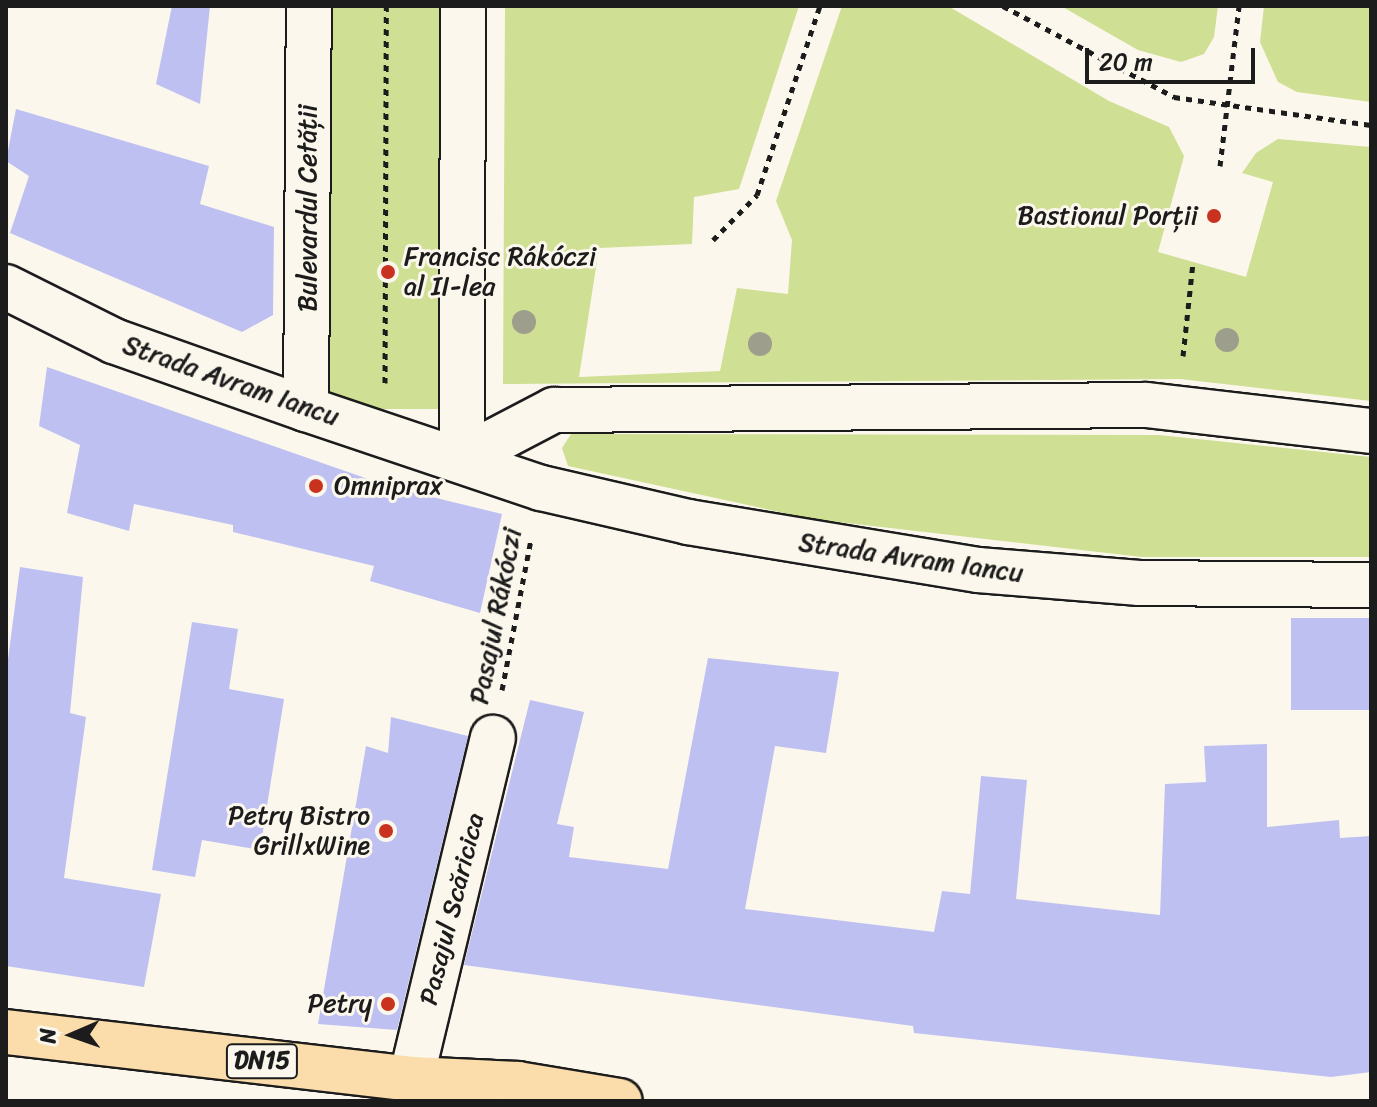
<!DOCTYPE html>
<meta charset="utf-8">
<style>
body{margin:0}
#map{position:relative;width:1377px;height:1107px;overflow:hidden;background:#fbf7ec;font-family:Sriracha,sans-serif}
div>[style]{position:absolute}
.green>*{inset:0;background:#cfdf93;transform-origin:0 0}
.building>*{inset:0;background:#bec0f2;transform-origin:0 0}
.path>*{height:5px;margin-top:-2.5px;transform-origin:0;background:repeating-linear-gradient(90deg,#1c1c1c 0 6px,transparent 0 12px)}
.roads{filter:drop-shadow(2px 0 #1c1c1c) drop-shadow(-2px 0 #1c1c1c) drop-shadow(0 2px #1c1c1c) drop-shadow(0 -2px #1c1c1c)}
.pedestrian>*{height:44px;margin:-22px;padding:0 22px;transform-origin:22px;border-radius:22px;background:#fbf7ec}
.minor>*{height:44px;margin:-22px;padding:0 22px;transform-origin:22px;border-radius:22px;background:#fbf7ec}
.primary>*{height:44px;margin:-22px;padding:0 22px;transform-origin:22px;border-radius:22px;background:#fbddab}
.trees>*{width:24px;height:24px;margin:-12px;border-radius:50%;background:#9e9e8d}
.dots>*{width:22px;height:22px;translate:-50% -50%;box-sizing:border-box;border:4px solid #fbf7ec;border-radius:50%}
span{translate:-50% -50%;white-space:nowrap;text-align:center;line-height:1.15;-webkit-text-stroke:6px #fbf7ec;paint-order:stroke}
.shield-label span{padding:2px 6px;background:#fbf7ec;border:2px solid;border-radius:6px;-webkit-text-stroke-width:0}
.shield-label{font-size:24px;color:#1c1c1c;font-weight:700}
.street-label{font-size:26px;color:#1c1c1c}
.poi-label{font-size:26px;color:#1c1c1c}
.right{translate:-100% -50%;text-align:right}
.left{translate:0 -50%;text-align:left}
.frame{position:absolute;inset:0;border:8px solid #1c1c1c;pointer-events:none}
.north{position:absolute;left:32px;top:995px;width:80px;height:80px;-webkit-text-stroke:6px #fbf7ec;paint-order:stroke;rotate:268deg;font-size:22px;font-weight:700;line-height:32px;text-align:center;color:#1c1c1c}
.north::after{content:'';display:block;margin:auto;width:28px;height:36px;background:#1c1c1c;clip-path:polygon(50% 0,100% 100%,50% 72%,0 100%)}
.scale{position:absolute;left:1085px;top:48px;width:170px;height:36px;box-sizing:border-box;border:4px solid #1c1c1c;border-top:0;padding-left:10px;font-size:24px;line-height:28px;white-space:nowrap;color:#1c1c1c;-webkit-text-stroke:6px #fbf7ec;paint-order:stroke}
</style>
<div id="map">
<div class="green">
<i style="left:309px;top:6px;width:154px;height:403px"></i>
<i style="clip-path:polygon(505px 6px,799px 6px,739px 189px,694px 197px,692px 244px,599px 248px,579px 377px,720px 371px,737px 288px,788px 294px,792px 240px,776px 201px,842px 6px,948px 6px,1109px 101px,1169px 127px,1184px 156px,1158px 252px,1246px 277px,1273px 182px,1242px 173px,1256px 153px,1278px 139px,1371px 147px,1371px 401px,1180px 379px,503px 384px)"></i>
<i style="clip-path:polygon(1061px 6px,1218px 6px,1214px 37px,1204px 54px,1181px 62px,1138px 50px)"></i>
<i style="clip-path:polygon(1264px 6px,1371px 6px,1371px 102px,1297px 92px,1278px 82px,1260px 42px)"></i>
<i style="clip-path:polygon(571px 434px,1159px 435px,1371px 457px,1371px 557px,1142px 557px,812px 519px,568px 466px,562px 448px)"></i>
</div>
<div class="building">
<i style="clip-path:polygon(172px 6px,210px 6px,200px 104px,156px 84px)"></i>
<i style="clip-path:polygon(16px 109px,209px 166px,200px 204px,274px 227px,273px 315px,242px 332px,10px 233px,29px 176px,6px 161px)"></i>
<i style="clip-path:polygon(47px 367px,391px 487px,502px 514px,480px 613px,370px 581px,374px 566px,233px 532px,233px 525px,134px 504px,129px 531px,67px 513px,80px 445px,39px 426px)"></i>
<i style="clip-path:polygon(20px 567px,83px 577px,70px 713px,86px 717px,64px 878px,161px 894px,144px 987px,6px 966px,6px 675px)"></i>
<i style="left:1291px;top:618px;width:80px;height:92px"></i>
<i style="clip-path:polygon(192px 622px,238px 629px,229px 689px,284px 699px,260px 850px,202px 840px,195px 877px,152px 870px)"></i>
<i style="clip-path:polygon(708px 658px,839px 672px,826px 753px,775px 746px,745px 909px,934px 932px,942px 891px,970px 894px,981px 776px,1027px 780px,1016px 899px,1160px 915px,1165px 784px,1206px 782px,1204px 746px,1267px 744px,1267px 827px,1339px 820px,1340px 838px,1371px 836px,1371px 1072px,1331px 1077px,914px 1033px,913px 1026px,464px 965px,530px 700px,584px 712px,557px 824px,574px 827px,569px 857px,668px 869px)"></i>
<i style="clip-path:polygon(391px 717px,468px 736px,397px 1030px,318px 1024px,366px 746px,388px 753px)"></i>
</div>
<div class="path">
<i style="left:1003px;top:6px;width:194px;rotate:28deg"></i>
<i style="left:1174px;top:97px;width:199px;rotate:8.1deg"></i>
<i style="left:1220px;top:166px;width:161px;rotate:-83.2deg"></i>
<i style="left:713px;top:240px;width:63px;rotate:-45.6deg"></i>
<i style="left:757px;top:195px;width:199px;rotate:-71.6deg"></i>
<i style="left:1183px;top:356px;width:95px;rotate:-83.9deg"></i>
<i style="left:385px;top:383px;width:377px;rotate:-89.8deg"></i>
<i style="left:502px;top:690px;width:154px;rotate:-79.1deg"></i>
</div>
<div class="roads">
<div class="pedestrian">
<i style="left:411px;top:1079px;width:351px;rotate:-76.5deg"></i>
</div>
<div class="minor">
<i style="left:6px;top:287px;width:121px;rotate:26.6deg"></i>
<i style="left:114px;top:341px;width:204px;rotate:19.5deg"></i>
<i style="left:306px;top:409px;width:248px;rotate:18.6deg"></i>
<i style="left:541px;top:488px;width:151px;rotate:13deg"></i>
<i style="left:688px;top:522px;width:294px;rotate:9.4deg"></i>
<i style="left:978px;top:570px;width:162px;rotate:4.6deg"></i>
<i style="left:1139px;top:583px;width:232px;rotate:0.5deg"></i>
<i style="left:306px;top:409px;width:403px;rotate:-89.6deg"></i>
<i style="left:462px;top:458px;width:104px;rotate:-27.6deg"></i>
<i style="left:554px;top:410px;width:592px;rotate:-0.48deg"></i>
<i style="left:1146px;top:405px;width:226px;rotate:6.6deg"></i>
<i style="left:462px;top:458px;width:452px;rotate:-89.9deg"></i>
</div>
<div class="primary">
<i style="left:6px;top:1032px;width:408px;rotate:6.6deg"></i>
<i style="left:411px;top:1079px;width:107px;rotate:2.7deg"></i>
<i style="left:518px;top:1084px;width:103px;rotate:9.5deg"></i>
</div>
</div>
<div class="trees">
<i style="left:524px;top:322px"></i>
<i style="left:1227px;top:340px"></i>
<i style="left:760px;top:344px"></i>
</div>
<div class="dots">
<i style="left:1214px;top:216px;background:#c8321e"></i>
<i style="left:388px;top:272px;background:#c8321e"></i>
<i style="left:316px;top:486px;background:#c8321e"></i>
<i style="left:386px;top:831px;background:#c8321e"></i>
<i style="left:388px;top:1004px;background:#c8321e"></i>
</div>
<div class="shield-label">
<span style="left:262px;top:1061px">DN15</span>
</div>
<div class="street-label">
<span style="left:308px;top:208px;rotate:-90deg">Bulevardul Cetății</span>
<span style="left:231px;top:381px;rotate:19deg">Strada Avram Iancu</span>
<span style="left:911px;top:558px;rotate:8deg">Strada Avram Iancu</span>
<span style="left:496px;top:616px;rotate:-79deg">Pasajul Rákóczi</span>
<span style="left:452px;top:909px;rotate:-76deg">Pasajul Scăricica</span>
</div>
<div class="poi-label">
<span class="right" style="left:1198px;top:216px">Bastionul Porții</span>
<span class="left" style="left:404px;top:272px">Francisc Rákóczi<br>al II-lea</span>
<span class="left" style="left:334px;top:486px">Omniprax</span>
<span class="right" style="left:370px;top:831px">Petry Bistro<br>GrillxWine</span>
<span class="right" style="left:372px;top:1004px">Petry</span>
</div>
<div class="frame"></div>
<div class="north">N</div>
<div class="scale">20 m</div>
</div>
